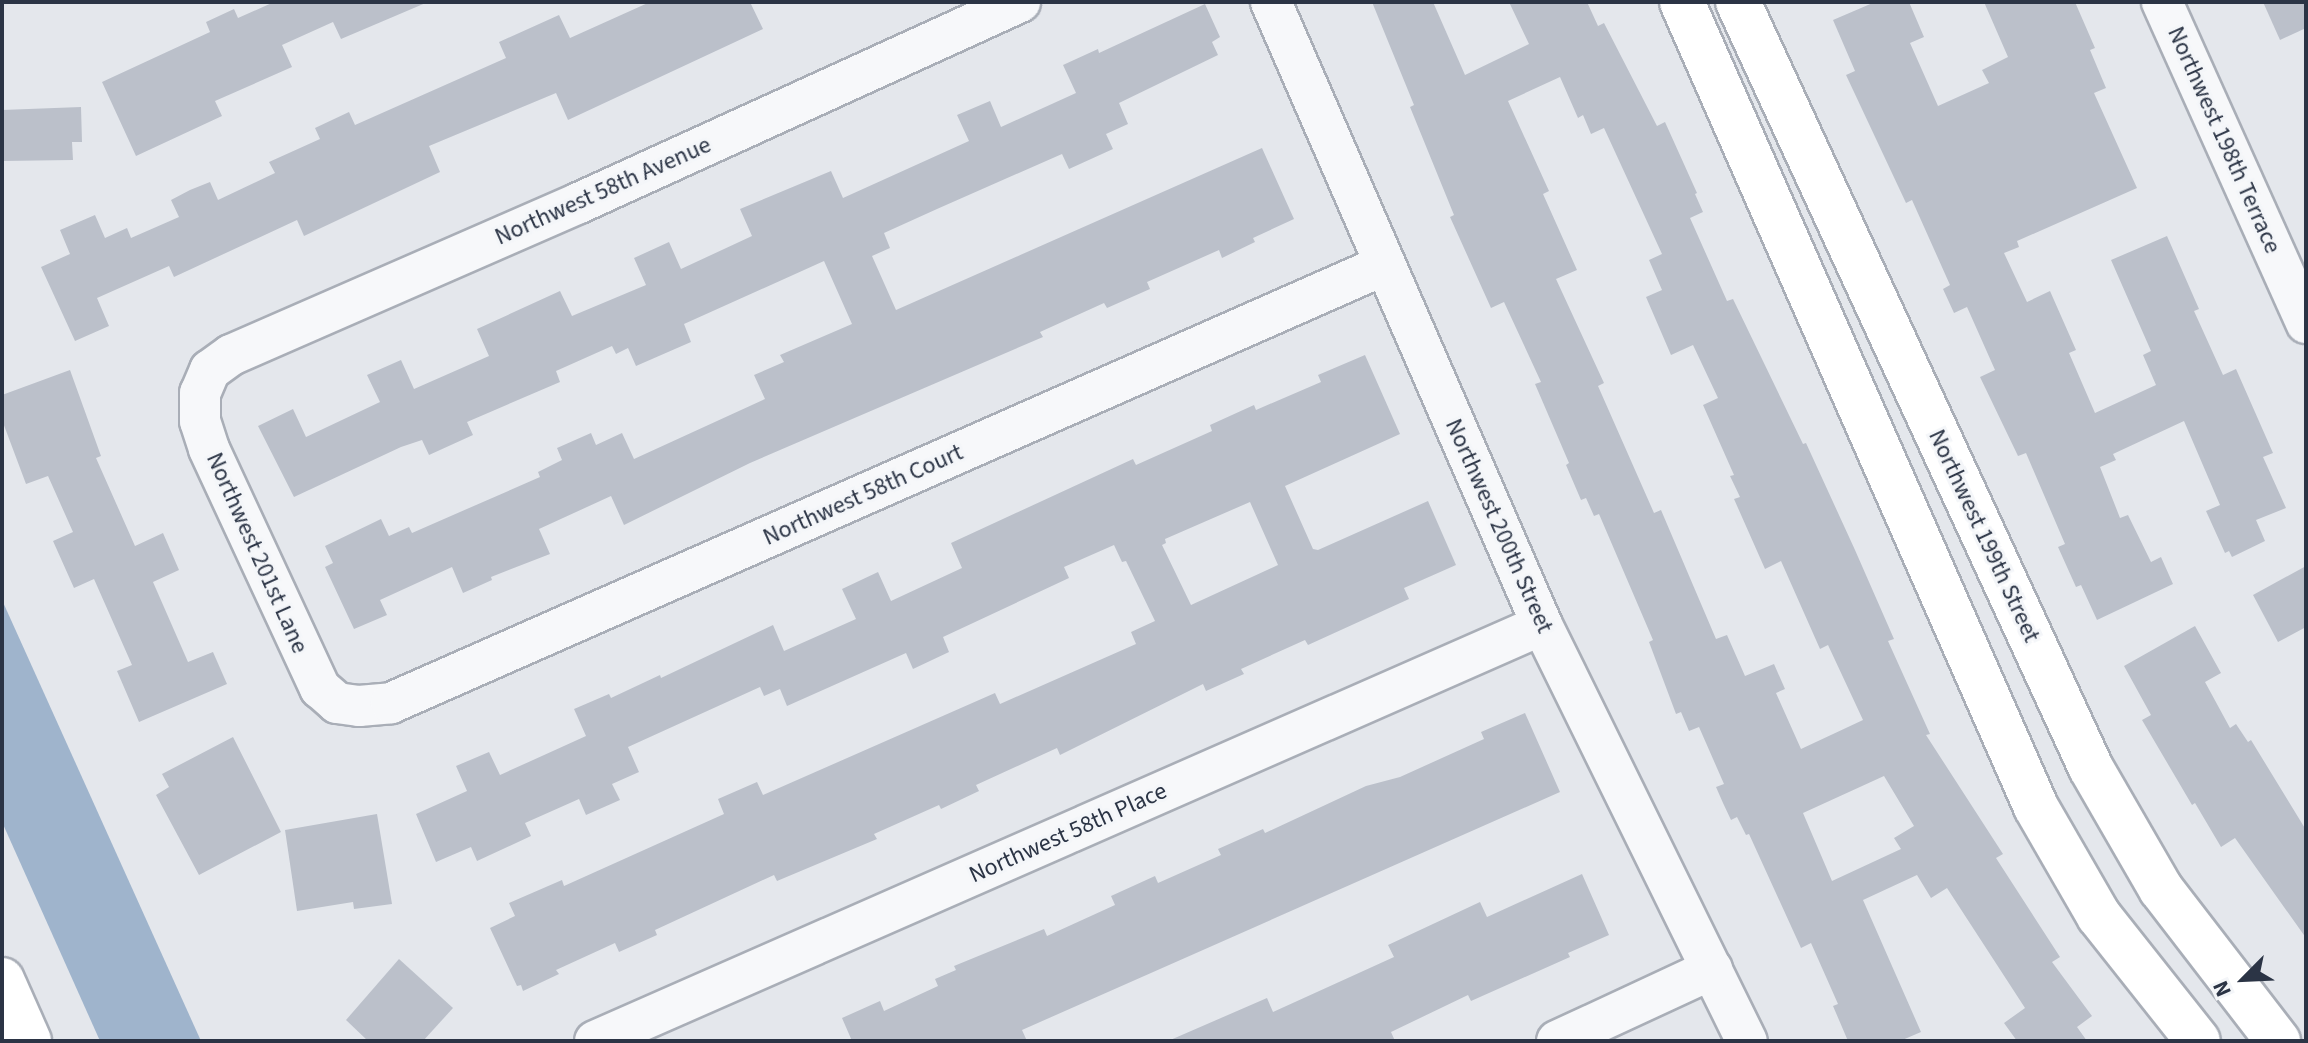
<!DOCTYPE html>
<style>
body{margin:0}
#map{position:relative;width:2308px;height:1043px;overflow:hidden;background:#e4e7ec;font-family:"Source Sans 3",sans-serif}
div>[style]{position:absolute}
.water>*{inset:0;background:#9fb4cc}
.building>*{inset:0;background:#bbc0ca}
.roads{filter:drop-shadow(2px 0 #a9aeb7) drop-shadow(-2px 0 #a9aeb7) drop-shadow(0 2px #a9aeb7) drop-shadow(0 -2px #a9aeb7)}
.street>*{height:40px;margin:-20px;padding:0 20px;transform-origin:20px;border-radius:20px;background:#f7f8fa}
.secondary>*{height:44px;margin:-22px;padding:0 22px;transform-origin:22px;border-radius:22px;background:#fff}
span{translate:-50% -50%;white-space:nowrap;text-align:center;line-height:1.15;-webkit-text-stroke:6px #f4f6f9;paint-order:stroke}
.street-label{font-size:24px;color:#2b3445}
.frame{position:absolute;inset:0;border:4px solid #2b3445;pointer-events:none}
.north{position:absolute;left:2204px;top:939px;width:80px;height:80px;-webkit-text-stroke:6px #f4f6f9;paint-order:stroke;rotate:246deg;font-size:22px;font-weight:700;line-height:32px;text-align:center;color:#2b3445}
.north::after{content:'';display:block;margin:auto;width:28px;height:36px;background:#2b3445;clip-path:polygon(50% 0,100% 100%,50% 72%,0 100%)}
</style>
<div id="map">
<div class="water">
<i style="clip-path:polygon(2px 600px,201px 1041px,100px 1041px,2px 822px)"></i>
</div>
<div class="building">
<i style="clip-path:polygon(274px 2px,428px 2px,341px 39px,333px 22px,282px 45px,292px 67px,215px 101px,222px 116px,136px 156px,102px 82px,210px 32px,206px 22px,234px 9px,238px 18px)"></i>
<i style="clip-path:polygon(650px 2px,750px 2px,763px 29px,568px 120px,556px 93px,429px 146px,440px 172px,304px 236px,297px 220px,174px 277px,169px 266px,97px 298px,109px 326px,75px 341px,41px 267px,70px 254px,60px 230px,95px 215px,105px 238px,127px 228px,131px 238px,179px 217px,171px 200px,190px 190px,210px 182px,218px 200px,275px 173px,269px 162px,320px 139px,315px 128px,349px 112px,355px 125px,506px 58px,499px 42px,559px 15px,570px 38px)"></i>
<i style="clip-path:polygon(evenodd,1372px 2px,1433px 2px,1465px 75px,1529px 44px,1509px 2px,1587px 2px,1598px 26px,1604px 23px,1657px 126px,1665px 122px,1697px 193px,1695px 194px,1703px 212px,1690px 218px,1727px 301px,1733px 299px,1803px 444px,1806px 443px,1855px 550px,1894px 639px,1888px 641px,1930px 734px,1926px 735px,2003px 854px,1996px 858px,2060px 957px,2052px 962px,2092px 1016px,2077px 1027px,2087px 1041px,2017px 1041px,2004px 1023px,2025px 1008px,1947px 888px,1931px 898px,1917px 875px,1863px 900px,1921px 1032px,1900px 1041px,1848px 1041px,1833px 1006px,1838px 1004px,1811px 943px,1801px 948px,1749px 834px,1746px 835px,1737px 817px,1731px 820px,1723px 803px,1716px 787px,1724px 784px,1699px 727px,1689px 731px,1681px 712px,1676px 714px,1649px 642px,1653px 640px,1599px 514px,1594px 516px,1586px 498px,1581px 500px,1566px 465px,1569px 463px,1535px 384px,1541px 382px,1504px 302px,1491px 308px,1450px 217px,1454px 215px,1410px 107px,1414px 105px,1372px 2px,1560px 77px,1578px 118px,1583px 115px,1591px 134px,1604px 128px,1662px 254px,1649px 260px,1662px 290px,1646px 297px,1671px 355px,1693px 345px,1718px 398px,1703px 405px,1734px 475px,1730px 476px,1740px 497px,1734px 499px,1765px 569px,1781px 561px,1820px 649px,1828px 645px,1863px 720px,1801px 749px,1776px 693px,1785px 689px,1774px 664px,1745px 676px,1727px 635px,1716px 639px,1661px 510px,1654px 513px,1598px 386px,1604px 383px,1556px 279px,1577px 270px,1543px 194px,1549px 191px,1508px 101px,1560px 77px,1372px 2px,1884px 776px,1914px 826px,1894px 838px,1901px 849px,1832px 881px,1803px 813px,1884px 776px)"></i>
<i style="clip-path:polygon(1875px 2px,1909px 2px,1924px 37px,1910px 43px,1938px 106px,1989px 83px,1982px 70px,2008px 57px,1984px 2px,2075px 2px,2095px 48px,2090px 50px,2106px 88px,2094px 93px,2137px 188px,2017px 241px,2019px 247px,2004px 253px,2027px 302px,2050px 291px,2076px 350px,2069px 353px,2095px 413px,2156px 385px,2143px 355px,2151px 351px,2111px 260px,2167px 236px,2199px 309px,2194px 311px,2223px 375px,2236px 369px,2273px 453px,2263px 457px,2286px 508px,2256px 520px,2265px 541px,2232px 557px,2229px 551px,2225px 553px,2206px 511px,2220px 505px,2184px 421px,2113px 454px,2116px 460px,2100px 467px,2120px 518px,2128px 515px,2151px 562px,2161px 557px,2173px 584px,2097px 620px,2081px 585px,2076px 587px,2058px 547px,2065px 544px,2026px 453px,2018px 456px,1980px 377px,1995px 370px,1967px 307px,1954px 313px,1943px 289px,1950px 285px,1912px 200px,1906px 203px,1846px 75px,1855px 71px,1833px 20px)"></i>
<i style="clip-path:polygon(2263px 2px,2306px 2px,2306px 28px,2280px 40px)"></i>
<i style="clip-path:polygon(1205px 4px,1220px 37px,1212px 42px,1218px 55px,1119px 103px,1128px 124px,1106px 134px,1113px 149px,1069px 169px,1062px 154px,937px 209px,884px 233px,890px 248px,872px 256px,896px 310px,1262px 148px,1294px 219px,1253px 238px,1255px 242px,1222px 258px,1219px 250px,1147px 282px,1150px 289px,1107px 308px,1104px 303px,1040px 332px,1043px 337px,750px 463px,624px 525px,611px 496px,539px 529px,550px 554px,491px 577px,492px 580px,463px 593px,452px 567px,380px 600px,387px 615px,354px 629px,325px 567px,333px 563px,325px 546px,381px 519px,389px 536px,409px 527px,412px 533px,540px 477px,538px 472px,562px 460px,557px 448px,591px 433px,596px 445px,622px 433px,634px 459px,765px 399px,754px 375px,784px 362px,780px 355px,852px 324px,824px 261px,684px 324px,691px 342px,636px 366px,628px 348px,616px 354px,612px 346px,556px 371px,560px 382px,467px 422px,473px 435px,429px 455px,422px 440px,401px 447px,294px 497px,258px 426px,293px 409px,306px 437px,380px 402px,367px 375px,401px 360px,414px 389px,489px 356px,477px 329px,560px 291px,572px 316px,646px 285px,634px 258px,669px 242px,681px 269px,752px 236px,740px 209px,831px 171px,843px 198px,969px 141px,957px 115px,990px 101px,1001px 127px,1076px 93px,1063px 65px,1098px 49px,1099px 53px)"></i>
<i style="clip-path:polygon(81px 107px,82px 142px,72px 142px,73px 160px,2px 161px,2px 110px)"></i>
<i style="clip-path:polygon(evenodd,1365px 355px,1400px 434px,1285px 486px,1313px 549px,1318px 550px,1428px 501px,1456px 565px,1404px 588px,1409px 599px,1308px 645px,1305px 640px,1241px 669px,1244px 674px,1206px 691px,1203px 684px,1060px 755px,1057px 748px,976px 785px,979px 791px,941px 809px,939px 805px,874px 834px,877px 839px,777px 881px,774px 875px,655px 930px,657px 935px,619px 952px,615px 943px,556px 970px,559px 974px,523px 991px,521px 985px,517px 986px,490px 928px,515px 916px,509px 903px,562px 880px,564px 886px,724px 814px,718px 799px,757px 782px,763px 795px,995px 693px,1000px 704px,1136px 644px,1131px 632px,1155px 621px,1126px 561px,1122px 562px,1114px 545px,1064px 567px,1069px 578px,943px 637px,949px 652px,913px 669px,906px 653px,787px 706px,780px 689px,764px 696px,760px 687px,628px 747px,639px 772px,612px 784px,620px 800px,586px 815px,579px 799px,525px 823px,531px 836px,477px 861px,471px 847px,436px 862px,416px 814px,467px 791px,456px 766px,489px 752px,500px 775px,586px 736px,574px 709px,609px 694px,611px 698px,660px 675px,661px 678px,773px 625px,784px 651px,856px 619px,842px 589px,878px 572px,891px 601px,962px 568px,951px 543px,1133px 459px,1136px 465px,1212px 431px,1210px 425px,1254px 405px,1256px 410px,1321px 382px,1318px 375px,1365px 355px,1250px 502px,1278px 565px,1191px 605px,1162px 545px,1166px 543px,1165px 539px,1250px 502px)"></i>
<i style="clip-path:polygon(70px 370px,101px 456px,96px 458px,135px 546px,163px 533px,179px 570px,153px 582px,188px 662px,213px 652px,227px 684px,139px 722px,117px 671px,132px 665px,94px 579px,74px 588px,53px 541px,73px 532px,48px 476px,26px 484px,2px 420px,2px 395px)"></i>
<i style="clip-path:polygon(2306px 566px,2306px 627px,2278px 642px,2253px 595px)"></i>
<i style="clip-path:polygon(2195px 626px,2221px 673px,2205px 682px,2230px 728px,2236px 724px,2248px 742px,2251px 740px,2306px 830px,2306px 938px,2235px 838px,2221px 847px,2195px 803px,2192px 805px,2142px 720px,2151px 715px,2124px 666px)"></i>
<i style="clip-path:polygon(1525px 713px,1560px 792px,1022px 1030px,1027px 1041px,852px 1041px,842px 1018px,880px 1001px,884px 1011px,938px 986px,935px 979px,956px 970px,954px 966px,1044px 929px,1047px 936px,1115px 905px,1111px 896px,1155px 876px,1158px 883px,1221px 855px,1218px 849px,1263px 829px,1265px 833px,1366px 786px,1400px 777px,1484px 739px,1481px 732px)"></i>
<i style="clip-path:polygon(233px 737px,281px 832px,199px 875px,156px 795px,169px 787px,162px 774px)"></i>
<i style="clip-path:polygon(377px 814px,392px 904px,354px 909px,353px 902px,297px 911px,285px 830px)"></i>
<i style="clip-path:polygon(1582px 874px,1609px 935px,1568px 953px,1570px 957px,1471px 1001px,1468px 995px,1391px 1032px,1395px 1041px,1168px 1041px,1267px 998px,1273px 1012px,1394px 957px,1388px 945px,1480px 902px,1487px 917px)"></i>
<i style="clip-path:polygon(399px 959px,453px 1008px,423px 1041px,368px 1041px,346px 1020px)"></i>
</div>
<div class="roads">
<div class="street">
<i style="left:1020px;top:2px;width:485px;rotate:155.5deg"></i>
<i style="left:579px;top:203px;width:380px;rotate:156.4deg"></i>
<i style="left:231px;top:355px;width:26px;rotate:144deg"></i>
<i style="left:210px;top:370px;width:25px;rotate:113deg"></i>
<i style="left:200px;top:393px;width:28px;rotate:90deg"></i>
<i style="left:200px;top:421px;width:29px;rotate:72deg"></i>
<i style="left:209px;top:449px;width:264px;rotate:65.1deg"></i>
<i style="left:320px;top:688px;width:23px;rotate:41deg"></i>
<i style="left:337px;top:703px;width:22px;rotate:8deg"></i>
<i style="left:359px;top:706px;width:32px;rotate:-5deg"></i>
<i style="left:391px;top:703px;width:1085px;rotate:-23.8deg"></i>
<i style="left:1271px;top:2px;width:679px;rotate:66.49deg"></i>
<i style="left:1542px;top:625px;width:464px;rotate:63.8deg"></i>
<i style="left:2162px;top:2px;width:352px;rotate:65.8deg"></i>
<i style="left:595px;top:1041px;width:1034px;rotate:-23.72deg"></i>
<i style="left:1557px;top:1041px;width:171px;rotate:-24.9deg"></i>
</div>
<div class="secondary">
<i style="left:1682px;top:2px;width:879px;rotate:66.26deg"></i>
<i style="left:2036px;top:807px;width:126px;rotate:60deg"></i>
<i style="left:2099px;top:916px;width:159px;rotate:51.6deg"></i>
<i style="left:1738px;top:2px;width:843px;rotate:65.26deg"></i>
<i style="left:2091px;top:768px;width:140px;rotate:60deg"></i>
<i style="left:2161px;top:889px;width:192px;rotate:52.4deg"></i>
<i style="left:2px;top:980px;width:67px;rotate:66.1deg"></i>
</div>
</div>
<div class="street-label">
<span style="left:2224px;top:140px;rotate:66deg">Northwest 198th Terrace</span>
<span style="left:603px;top:191px;rotate:-24deg">Northwest 58th Avenue</span>
<span style="left:863px;top:495px;rotate:-24deg">Northwest 58th Court</span>
<span style="left:1499px;top:526px;rotate:66deg">Northwest 200th Street</span>
<span style="left:1984px;top:536px;rotate:65deg">Northwest 199th Street</span>
<span style="left:257px;top:553px;rotate:66deg">Northwest 201st Lane</span>
<span style="left:1068px;top:833px;rotate:-24deg">Northwest 58th Place</span>
</div>
<div class="frame"></div>
<div class="north">N</div>
</div>
